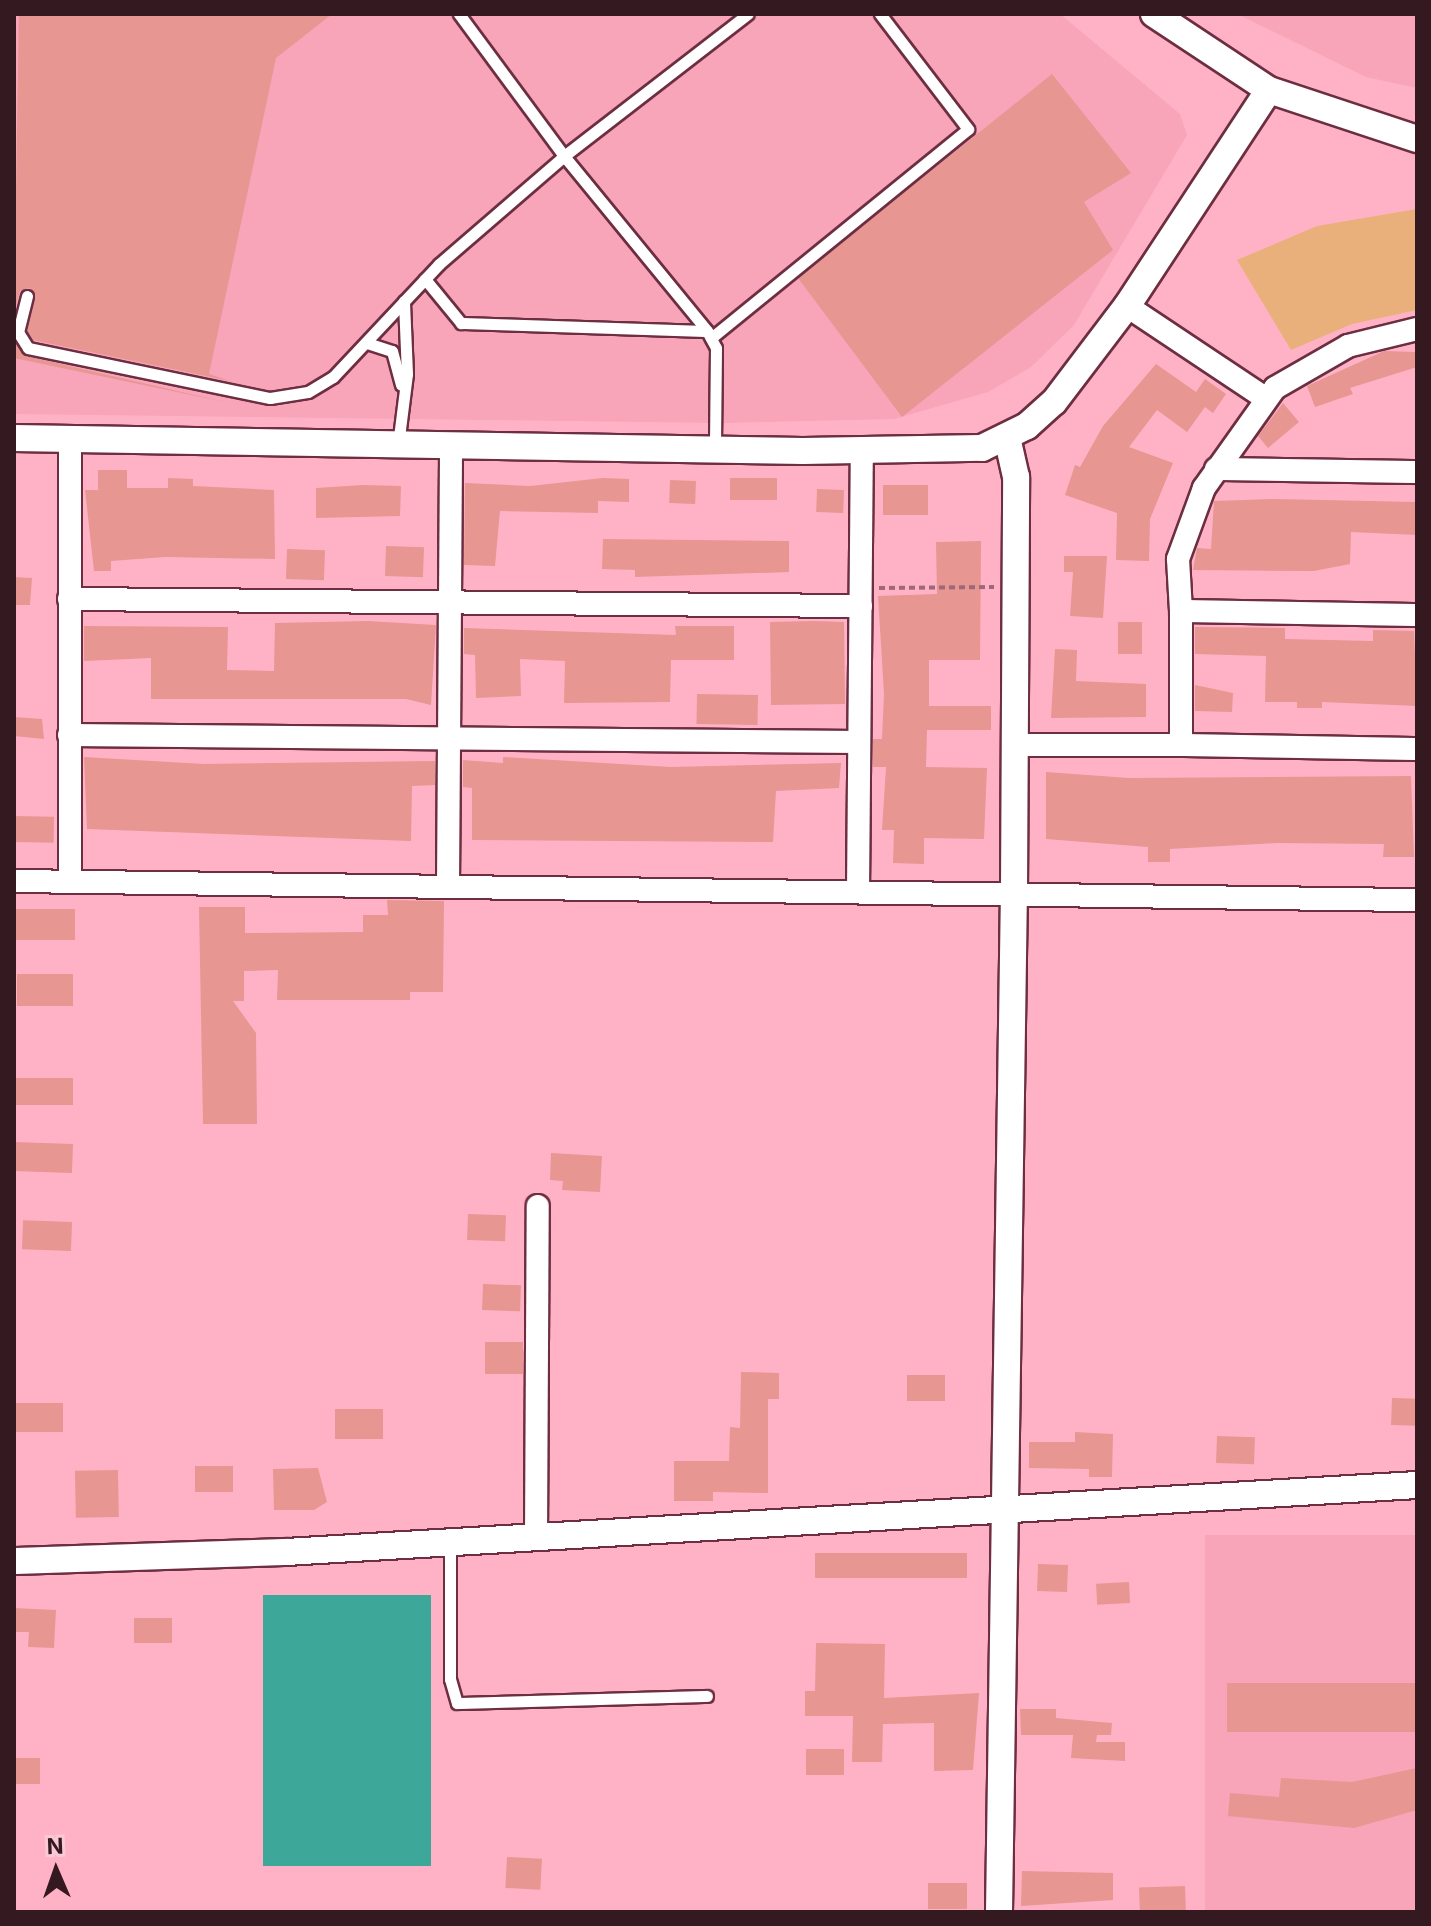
<!DOCTYPE html>
<style>
body{margin:0}
#map{position:relative;width:1431px;height:1926px;overflow:hidden;background:#ffb2c5;font-family:Inter,sans-serif}
div>[style]{position:absolute}
.built>*{inset:0;background:#f8a4b9;transform-origin:0 0}
.green>*{inset:0;background:#e9b07b}
.water>*{inset:0;background:#3da799;transform-origin:0 0}
.building>*{inset:0;background:#e79692;transform-origin:0 0}
.path>*{height:4px;margin-top:-2px;transform-origin:0;background:repeating-linear-gradient(90deg,#9e6876 0 6px,transparent 0 10px)}
.roads{filter:drop-shadow(2px 0 #6d2e41) drop-shadow(-2px 0 #6d2e41) drop-shadow(0 2px #6d2e41) drop-shadow(0 -2px #6d2e41)}
.service>*{height:11px;margin:-5.5px;padding:0 5.5px;transform-origin:5.5px;border-radius:5.5px;background:#fff}
.minor>*{height:22px;margin:-11px;padding:0 11px;transform-origin:11px;border-radius:11px;background:#fff}
.tertiary>*{height:26px;margin:-13px;padding:0 13px;transform-origin:13px;border-radius:13px;background:#fff}
span{translate:-50% -50%;white-space:nowrap;text-align:center;line-height:1.15;-webkit-text-stroke:6px #f9c9d4;paint-order:stroke}
.frame{position:absolute;inset:0;border:16px solid #351921;pointer-events:none}
.north{position:absolute;left:16px;top:1830px;width:80px;height:80px;-webkit-text-stroke:6px #f9c9d4;paint-order:stroke;rotate:358deg;font-size:22px;font-weight:700;line-height:32px;text-align:center;color:#351921}
.north::after{content:'';display:block;margin:auto;width:28px;height:36px;background:#351921;clip-path:polygon(50% 0,100% 100%,50% 72%,0 100%)}
</style>
<div id="map">
<div class="built">
<i style="clip-path:polygon(14px 14px,1060px 14px,1180px 114px,1187px 135px,1074px 325px,1031px 367px,988px 392px,894px 419px,724px 423px,14px 414px)"></i>
<i style="clip-path:polygon(1237px 14px,1417px 14px,1417px 88px,1366px 77px)"></i>
<i style="left:1417px;top:1535px;width:377px;height:212px;rotate:90deg"></i>
</div>
<div class="green">
<i style="clip-path:polygon(1417px 209px,1417px 310px,1352px 324px,1291px 350px,1237px 260px,1317px 226px)"></i>
</div>
<div class="water">
<i style="left:263px;top:1595px;width:168px;height:271px"></i>
</div>
<div class="building">
<i style="clip-path:polygon(19px 14px,332px 14px,276px 58px,209px 374px,230px 381px,33px 340px,27px 331px,35px 297px,30px 288px,20px 291px,14px 313px)"></i>
<i style="clip-path:polygon(1052px 74px,1131px 173px,1084px 202px,1113px 250px,902px 417px,798px 278px)"></i>
<i style="clip-path:polygon(14px 342px,26px 356px,225px 402px,14px 358px)"></i>
<i style="clip-path:polygon(1384px 351px,1417px 352px,1417px 367px,1350px 388px,1353px 394px,1315px 407px,1307px 386px)"></i>
<i style="clip-path:polygon(1156px 364px,1196px 392px,1205px 379px,1226px 394px,1213px 413px,1205px 407px,1187px 432px,1157px 410px,1129px 447px,1173px 463px,1150px 519px,1149px 561px,1116px 560px,1117px 513px,1065px 495px,1075px 465px,1080px 467px,1103px 426px)"></i>
<i style="clip-path:polygon(1283px 403px,1299px 422px,1268px 448px,1258px 436px)"></i>
<i style="clip-path:polygon(98px 470px,127px 470px,127px 488px,168px 488px,168px 478px,193px 479px,193px 486px,274px 490px,275px 559px,165px 557px,111px 561px,111px 571px,94px 571px,85px 490px,98px 490px)"></i>
<i style="clip-path:polygon(603px 478px,629px 479px,629px 502px,598px 501px,598px 513px,500px 511px,495px 566px,464px 565px,465px 483px,530px 486px)"></i>
<i style="left:730px;top:478px;width:47px;height:22px"></i>
<i style="left:670px;top:480px;width:26px;height:23px;rotate:2deg"></i>
<i style="clip-path:polygon(363px 485px,401px 486px,400px 516px,316px 518px,316px 488px)"></i>
<i style="left:928px;top:485px;width:30px;height:45px;rotate:90deg"></i>
<i style="left:817px;top:489px;width:27px;height:23px;rotate:2deg"></i>
<i style="clip-path:polygon(1275px 499px,1417px 502px,1417px 535px,1351px 532px,1350px 564px,1314px 571px,1193px 570px,1197px 548px,1211px 549px,1214px 501px)"></i>
<i style="clip-path:polygon(603px 539px,789px 541px,789px 572px,635px 577px,635px 570px,602px 569px)"></i>
<i style="clip-path:polygon(981px 541px,980px 660px,929px 660px,929px 706px,991px 706px,991px 730px,927px 730px,926px 767px,987px 768px,984px 839px,924px 838px,924px 864px,893px 863px,894px 830px,882px 830px,886px 767px,873px 767px,873px 739px,882px 739px,884px 694px,878px 596px,937px 594px,936px 542px)"></i>
<i style="left:386px;top:546px;width:38px;height:30px;rotate:2deg"></i>
<i style="left:287px;top:549px;width:38px;height:30px;rotate:2deg"></i>
<i style="clip-path:polygon(1064px 556px,1107px 556px,1103px 618px,1070px 616px,1073px 572px,1064px 572px)"></i>
<i style="clip-path:polygon(14px 577px,32px 578px,30px 605px,14px 605px)"></i>
<i style="clip-path:polygon(368px 621px,436px 625px,431px 705px,406px 699px,151px 699px,151px 658px,84px 661px,84px 626px,228px 627px,227px 670px,274px 671px,275px 623px)"></i>
<i style="clip-path:polygon(813px 621px,844px 622px,845px 704px,771px 705px,770px 622px)"></i>
<i style="left:1118px;top:622px;width:24px;height:32px"></i>
<i style="clip-path:polygon(675px 626px,734px 626px,734px 660px,671px 660px,670px 702px,564px 703px,565px 661px,520px 659px,521px 696px,476px 698px,475px 655px,464px 654px,464px 628px,676px 635px)"></i>
<i style="clip-path:polygon(1195px 627px,1285px 628px,1285px 639px,1373px 641px,1373px 630px,1414px 631px,1417px 706px,1322px 702px,1322px 708px,1297px 708px,1297px 702px,1265px 702px,1266px 656px,1195px 654px)"></i>
<i style="clip-path:polygon(1055px 649px,1077px 650px,1076px 681px,1146px 684px,1146px 717px,1051px 718px)"></i>
<i style="clip-path:polygon(1195px 685px,1233px 693px,1232px 712px,1195px 711px)"></i>
<i style="left:697px;top:694px;width:61px;height:30px;rotate:1deg"></i>
<i style="clip-path:polygon(14px 717px,42px 719px,44px 739px,14px 736px)"></i>
<i style="clip-path:polygon(84px 757px,204px 764px,435px 761px,435px 785px,412px 786px,411px 841px,87px 829px)"></i>
<i style="clip-path:polygon(503px 757px,671px 767px,841px 763px,839px 788px,776px 791px,773px 842px,472px 840px,472px 788px,463px 787px,463px 760px,503px 763px)"></i>
<i style="clip-path:polygon(1046px 772px,1129px 778px,1411px 776px,1414px 857px,1383px 857px,1384px 844px,1277px 843px,1170px 849px,1170px 862px,1148px 862px,1148px 847px,1046px 839px)"></i>
<i style="left:14px;top:816px;width:40px;height:26px;rotate:1deg"></i>
<i style="clip-path:polygon(387px 900px,444px 901px,443px 992px,410px 992px,410px 1000px,277px 1000px,278px 970px,244px 971px,244px 1001px,233px 1001px,256px 1033px,257px 1124px,203px 1124px,199px 907px,245px 907px,245px 933px,363px 932px,363px 915px,388px 915px)"></i>
<i style="left:14px;top:909px;width:61px;height:31px"></i>
<i style="left:17px;top:974px;width:56px;height:32px"></i>
<i style="left:14px;top:1078px;width:59px;height:27px"></i>
<i style="left:73px;top:1144px;width:29px;height:59px;rotate:92deg"></i>
<i style="clip-path:polygon(551px 1153px,602px 1156px,600px 1192px,562px 1190px,563px 1181px,550px 1180px)"></i>
<i style="left:468px;top:1214px;width:38px;height:26px;rotate:2deg"></i>
<i style="left:72px;top:1222px;width:29px;height:49px;rotate:92deg"></i>
<i style="left:483px;top:1284px;width:38px;height:26px;rotate:2deg"></i>
<i style="left:485px;top:1342px;width:38px;height:32px"></i>
<i style="clip-path:polygon(741px 1372px,779px 1373px,779px 1399px,768px 1399px,768px 1493px,713px 1492px,713px 1501px,674px 1501px,674px 1461px,729px 1461px,730px 1427px,740px 1428px)"></i>
<i style="left:907px;top:1375px;width:38px;height:26px"></i>
<i style="left:1392px;top:1398px;width:25px;height:27px;rotate:2deg"></i>
<i style="left:63px;top:1403px;width:29px;height:48px;rotate:90deg"></i>
<i style="left:383px;top:1409px;width:30px;height:48px;rotate:90deg"></i>
<i style="clip-path:polygon(1075px 1432px,1113px 1434px,1112px 1477px,1089px 1477px,1089px 1469px,1029px 1468px,1029px 1442px,1075px 1442px)"></i>
<i style="left:1217px;top:1436px;width:38px;height:27px;rotate:2deg"></i>
<i style="left:195px;top:1466px;width:38px;height:26px"></i>
<i style="clip-path:polygon(318px 1468px,327px 1502px,314px 1510px,274px 1510px,273px 1469px)"></i>
<i style="left:118px;top:1470px;width:47px;height:43px;rotate:89deg"></i>
<i style="left:967px;top:1553px;width:25px;height:152px;rotate:90deg"></i>
<i style="left:1038px;top:1564px;width:30px;height:27px;rotate:2deg"></i>
<i style="left:1129px;top:1582px;width:21px;height:33px;rotate:87deg"></i>
<i style="clip-path:polygon(14px 1608px,56px 1610px,54px 1648px,28px 1647px,29px 1632px,14px 1632px)"></i>
<i style="left:134px;top:1618px;width:38px;height:25px"></i>
<i style="clip-path:polygon(816px 1643px,885px 1644px,884px 1698px,979px 1693px,973px 1770px,934px 1771px,934px 1723px,883px 1724px,882px 1762px,852px 1762px,853px 1716px,805px 1716px,805px 1691px,815px 1691px)"></i>
<i style="left:1417px;top:1683px;width:49px;height:190px;rotate:90deg"></i>
<i style="clip-path:polygon(1020px 1709px,1056px 1709px,1056px 1718px,1112px 1723px,1111px 1735px,1097px 1735px,1096px 1742px,1125px 1742px,1125px 1761px,1071px 1758px,1073px 1735px,1021px 1735px)"></i>
<i style="left:844px;top:1749px;width:26px;height:38px;rotate:90deg"></i>
<i style="left:14px;top:1758px;width:26px;height:26px"></i>
<i style="clip-path:polygon(1417px 1768px,1417px 1810px,1354px 1828px,1228px 1816px,1230px 1793px,1279px 1797px,1281px 1778px,1352px 1782px)"></i>
<i style="left:507px;top:1857px;width:35px;height:31px;rotate:3deg"></i>
<i style="clip-path:polygon(1022px 1871px,1113px 1873px,1113px 1900px,1021px 1906px)"></i>
<i style="left:928px;top:1883px;width:39px;height:26px"></i>
<i style="left:1185px;top:1886px;width:24px;height:46px;rotate:88deg"></i>
</div>
<div class="path">
<i style="left:879px;top:588px;width:115px;rotate:-0.5deg"></i>
</div>
<div class="roads">
<div class="service">
<i style="left:459px;top:14px;width:177px;rotate:53.5deg"></i>
<i style="left:564px;top:156px;width:226px;rotate:50.7deg"></i>
<i style="left:707px;top:331px;width:19px;rotate:62deg"></i>
<i style="left:716px;top:348px;width:102px;rotate:90.6deg"></i>
<i style="left:425px;top:279px;width:57px;rotate:50.7deg"></i>
<i style="left:461px;top:323px;width:246px;rotate:1.9deg"></i>
<i style="left:27px;top:296px;width:37px;rotate:104deg"></i>
<i style="left:18px;top:332px;width:19px;rotate:58deg"></i>
<i style="left:28px;top:348px;width:247px;rotate:11.7deg"></i>
<i style="left:270px;top:398px;width:38px;rotate:-9deg"></i>
<i style="left:308px;top:392px;width:29px;rotate:-31deg"></i>
<i style="left:333px;top:377px;width:155px;rotate:-46.8deg"></i>
<i style="left:439px;top:264px;width:165px;rotate:-40.8deg"></i>
<i style="left:564px;top:156px;width:232px;rotate:-37.7deg"></i>
<i style="left:711px;top:338px;width:331px;rotate:-39.1deg"></i>
<i style="left:968px;top:129px;width:145px;rotate:-127.4deg"></i>
<i style="left:367px;top:343px;width:26px;rotate:18deg"></i>
<i style="left:392px;top:351px;width:35px;rotate:75deg"></i>
<i style="left:398px;top:445px;width:72px;rotate:-82.8deg"></i>
<i style="left:407px;top:374px;width:73px;rotate:-92.4deg"></i>
<i style="left:450px;top:1542px;width:137px;rotate:90deg"></i>
<i style="left:450px;top:1679px;width:25px;rotate:74deg"></i>
<i style="left:457px;top:1703px;width:250px;rotate:-1.6deg"></i>
</div>
<div class="minor">
<i style="left:1127px;top:306px;width:166px;rotate:33.7deg"></i>
<i style="left:1417px;top:329px;width:71px;rotate:166.2deg"></i>
<i style="left:1348px;top:346px;width:84px;rotate:150.1deg"></i>
<i style="left:1275px;top:388px;width:123px;rotate:125.4deg"></i>
<i style="left:1204px;top:488px;width:76px;rotate:110.1deg"></i>
<i style="left:1178px;top:559px;width:52px;rotate:86.7deg"></i>
<i style="left:1181px;top:611px;width:236px;rotate:1deg"></i>
<i style="left:70px;top:438px;width:444px;rotate:90deg"></i>
<i style="left:1216px;top:469px;width:201px;rotate:0.9deg"></i>
<i style="left:69px;top:599px;width:792px;rotate:0.51deg"></i>
<i style="left:1181px;top:611px;width:134px;rotate:90deg"></i>
<i style="left:1181px;top:745px;width:236px;rotate:1deg"></i>
<i style="left:69px;top:735px;width:789px;rotate:0.51deg"></i>
<i style="left:1014px;top:745px;width:167px"></i>
<i style="left:14px;top:881px;width:1403px;rotate:0.78deg"></i>
<i style="left:448px;top:885px;width:439px;rotate:-89.6deg"></i>
<i style="left:858px;top:891px;width:440px;rotate:-89.5deg"></i>
<i style="left:536px;top:1536px;width:330px;rotate:-89.7deg"></i>
</div>
<div class="tertiary">
<i style="left:1269px;top:90px;width:156px;rotate:18.3deg"></i>
<i style="left:14px;top:438px;width:789px;rotate:0.94deg"></i>
<i style="left:803px;top:451px;width:179px;rotate:-1deg"></i>
<i style="left:982px;top:448px;width:50px;rotate:-26.1deg"></i>
<i style="left:1027px;top:426px;width:36px;rotate:-42deg"></i>
<i style="left:1054px;top:402px;width:121px;rotate:-52.8deg"></i>
<i style="left:1127px;top:306px;width:258px;rotate:-56.7deg"></i>
<i style="left:1269px;top:90px;width:138px;rotate:-146.5deg"></i>
<i style="left:14px;top:1561px;width:272px;rotate:-1.9deg"></i>
<i style="left:286px;top:1552px;width:1133px;rotate:-3.39deg"></i>
<i style="left:999px;top:1912px;width:1021px;rotate:-89.16deg"></i>
<i style="left:1014px;top:891px;width:414px;rotate:-89.7deg"></i>
<i style="left:1016px;top:477px;width:41px;rotate:-102.7deg"></i>
</div>
</div>
<div class="frame"></div>
<div class="north">N</div>
</div>
